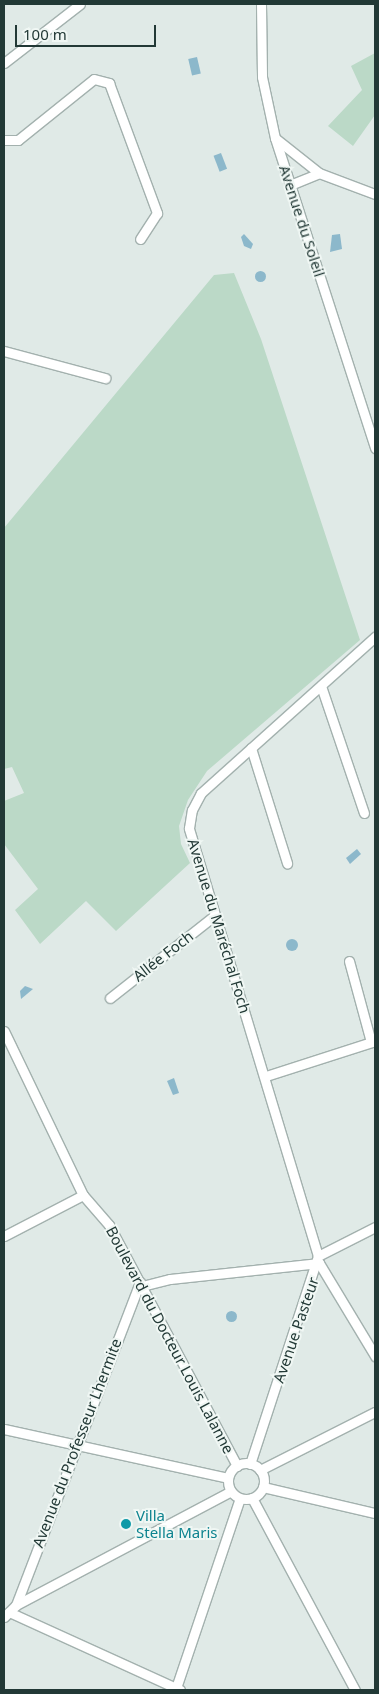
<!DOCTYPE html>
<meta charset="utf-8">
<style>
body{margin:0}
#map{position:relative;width:379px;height:1694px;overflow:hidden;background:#e0eae7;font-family:"Noto Sans",sans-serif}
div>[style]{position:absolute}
.green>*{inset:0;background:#bbd9c7}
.water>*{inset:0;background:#8cb8cb;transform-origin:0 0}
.round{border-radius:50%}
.roads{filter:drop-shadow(1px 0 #a3b1ae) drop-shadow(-1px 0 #a3b1ae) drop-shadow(0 1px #a3b1ae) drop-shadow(0 -1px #a3b1ae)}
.street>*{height:9px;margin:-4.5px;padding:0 4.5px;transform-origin:4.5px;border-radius:4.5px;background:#fff}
.street>.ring{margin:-4.5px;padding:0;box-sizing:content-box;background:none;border:9px solid #fff;border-radius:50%}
.dots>*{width:14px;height:14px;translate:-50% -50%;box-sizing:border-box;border:2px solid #f0f7f4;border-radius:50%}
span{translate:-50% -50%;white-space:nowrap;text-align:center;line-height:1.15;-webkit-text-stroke:4px #f0f7f4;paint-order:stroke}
.street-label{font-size:15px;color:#223936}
.culture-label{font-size:15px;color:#0d838f}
.left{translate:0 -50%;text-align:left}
.frame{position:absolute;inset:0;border:5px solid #223936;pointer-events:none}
.scale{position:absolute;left:15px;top:25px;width:141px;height:22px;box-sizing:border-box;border:2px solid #223936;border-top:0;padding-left:6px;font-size:15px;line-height:18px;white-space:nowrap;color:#223936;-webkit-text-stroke:4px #f0f7f4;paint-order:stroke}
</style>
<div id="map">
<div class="green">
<i style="clip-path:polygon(375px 53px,375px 115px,353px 146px,328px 126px,362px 90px,351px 66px)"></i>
<i style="clip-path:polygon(234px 273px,261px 339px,360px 640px,207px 771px,188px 800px,179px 826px,181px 844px,190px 863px,116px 931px,86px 901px,40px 944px,15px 910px,38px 889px,4px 844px,4px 801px,24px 793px,12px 767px,4px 769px,4px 528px,214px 275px)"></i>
</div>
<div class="water">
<i style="left:197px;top:57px;width:17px;height:9px;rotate:77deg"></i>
<i style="left:221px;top:153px;width:17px;height:8px;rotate:69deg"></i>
<i style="clip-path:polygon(244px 234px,253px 244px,251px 249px,244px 246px,241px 237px)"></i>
<i style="clip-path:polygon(340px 234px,342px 249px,330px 252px,332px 235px)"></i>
<i class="round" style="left:254.5px;top:270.5px;width:11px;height:11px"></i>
<i style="clip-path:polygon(357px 849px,361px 854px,350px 864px,346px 858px)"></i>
<i class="round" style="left:286px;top:939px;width:12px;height:12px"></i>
<i style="clip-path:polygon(25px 986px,33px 989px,21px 999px,20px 991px)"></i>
<i style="clip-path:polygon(174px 1078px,179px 1093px,173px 1095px,167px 1081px)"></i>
<i class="round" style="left:225.5px;top:1310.5px;width:11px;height:11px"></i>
</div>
<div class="roads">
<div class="street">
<i style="left:261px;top:4px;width:73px;rotate:89.2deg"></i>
<i style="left:262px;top:77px;width:62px;rotate:78deg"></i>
<i style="left:275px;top:138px;width:326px;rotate:72.1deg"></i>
<i style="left:4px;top:63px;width:96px;rotate:-37.8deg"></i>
<i style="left:275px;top:138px;width:56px;rotate:38.5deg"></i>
<i style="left:319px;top:173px;width:60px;rotate:20.6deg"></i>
<i style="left:4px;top:140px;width:14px"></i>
<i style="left:18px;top:140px;width:97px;rotate:-38.8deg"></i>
<i style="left:94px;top:79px;width:16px;rotate:15deg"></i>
<i style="left:109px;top:83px;width:139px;rotate:69.7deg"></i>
<i style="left:157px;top:213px;width:31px;rotate:123deg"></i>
<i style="left:290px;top:185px;width:31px;rotate:-22deg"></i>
<i style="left:4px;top:351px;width:105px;rotate:15deg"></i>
<i style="left:321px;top:686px;width:134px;rotate:71.3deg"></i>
<i style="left:251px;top:748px;width:121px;rotate:72.6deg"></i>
<i style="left:349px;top:961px;width:84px;rotate:74.8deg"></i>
<i style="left:110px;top:998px;width:134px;rotate:-38.3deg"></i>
<i style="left:4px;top:1031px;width:182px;rotate:64.3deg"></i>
<i style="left:83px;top:1195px;width:40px;rotate:49deg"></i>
<i style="left:109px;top:1225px;width:273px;rotate:62deg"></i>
<i style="left:266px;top:1076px;width:114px;rotate:-17.8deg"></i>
<i style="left:4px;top:1236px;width:89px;rotate:-27.4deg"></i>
<i style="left:318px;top:1256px;width:447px;rotate:-106.8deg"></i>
<i style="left:189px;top:828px;width:18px;rotate:-81deg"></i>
<i style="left:192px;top:810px;width:19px;rotate:-62deg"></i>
<i style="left:201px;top:793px;width:234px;rotate:-41.9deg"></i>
<i style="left:142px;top:1286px;width:29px;rotate:-14deg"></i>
<i style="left:170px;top:1279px;width:150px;rotate:-6.1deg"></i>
<i style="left:319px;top:1263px;width:109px;rotate:58.9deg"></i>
<i style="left:4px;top:1429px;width:229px;rotate:12.3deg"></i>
<i class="ring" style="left:228px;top:1463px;width:27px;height:27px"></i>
<i style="left:250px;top:1464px;width:219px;rotate:-71.9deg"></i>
<i style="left:318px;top:1256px;width:64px;rotate:-27deg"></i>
<i style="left:260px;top:1470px;width:129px;rotate:-26.8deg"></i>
<i style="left:263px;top:1487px;width:115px;rotate:13.1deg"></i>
<i style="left:252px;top:1498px;width:218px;rotate:61.8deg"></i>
<i style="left:16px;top:1605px;width:346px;rotate:-69deg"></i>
<i style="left:9px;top:1612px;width:188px;rotate:24.5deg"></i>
<i style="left:4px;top:1617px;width:17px;rotate:-45deg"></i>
<i style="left:16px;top:1605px;width:243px;rotate:-27.9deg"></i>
<i style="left:176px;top:1688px;width:200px;rotate:-71.4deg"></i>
</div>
</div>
<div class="dots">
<i style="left:126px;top:1524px;background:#0f9aa8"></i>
</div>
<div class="street-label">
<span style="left:302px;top:221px;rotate:72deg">Avenue du Soleil</span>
<span style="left:219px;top:926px;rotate:73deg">Avenue du Maréchal Foch</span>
<span style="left:163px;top:956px;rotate:-38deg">Allée Foch</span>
<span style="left:296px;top:1330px;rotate:-71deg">Avenue Pasteur</span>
<span style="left:170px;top:1340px;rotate:62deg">Boulevard du Docteur Louis Lalanne</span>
<span style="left:77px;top:1443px;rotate:-69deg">Avenue du Professeur Lhermite</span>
</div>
<div class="culture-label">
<span class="left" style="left:136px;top:1524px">Villa<br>Stella Maris</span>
</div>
<div class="frame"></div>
<div class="scale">100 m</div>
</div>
